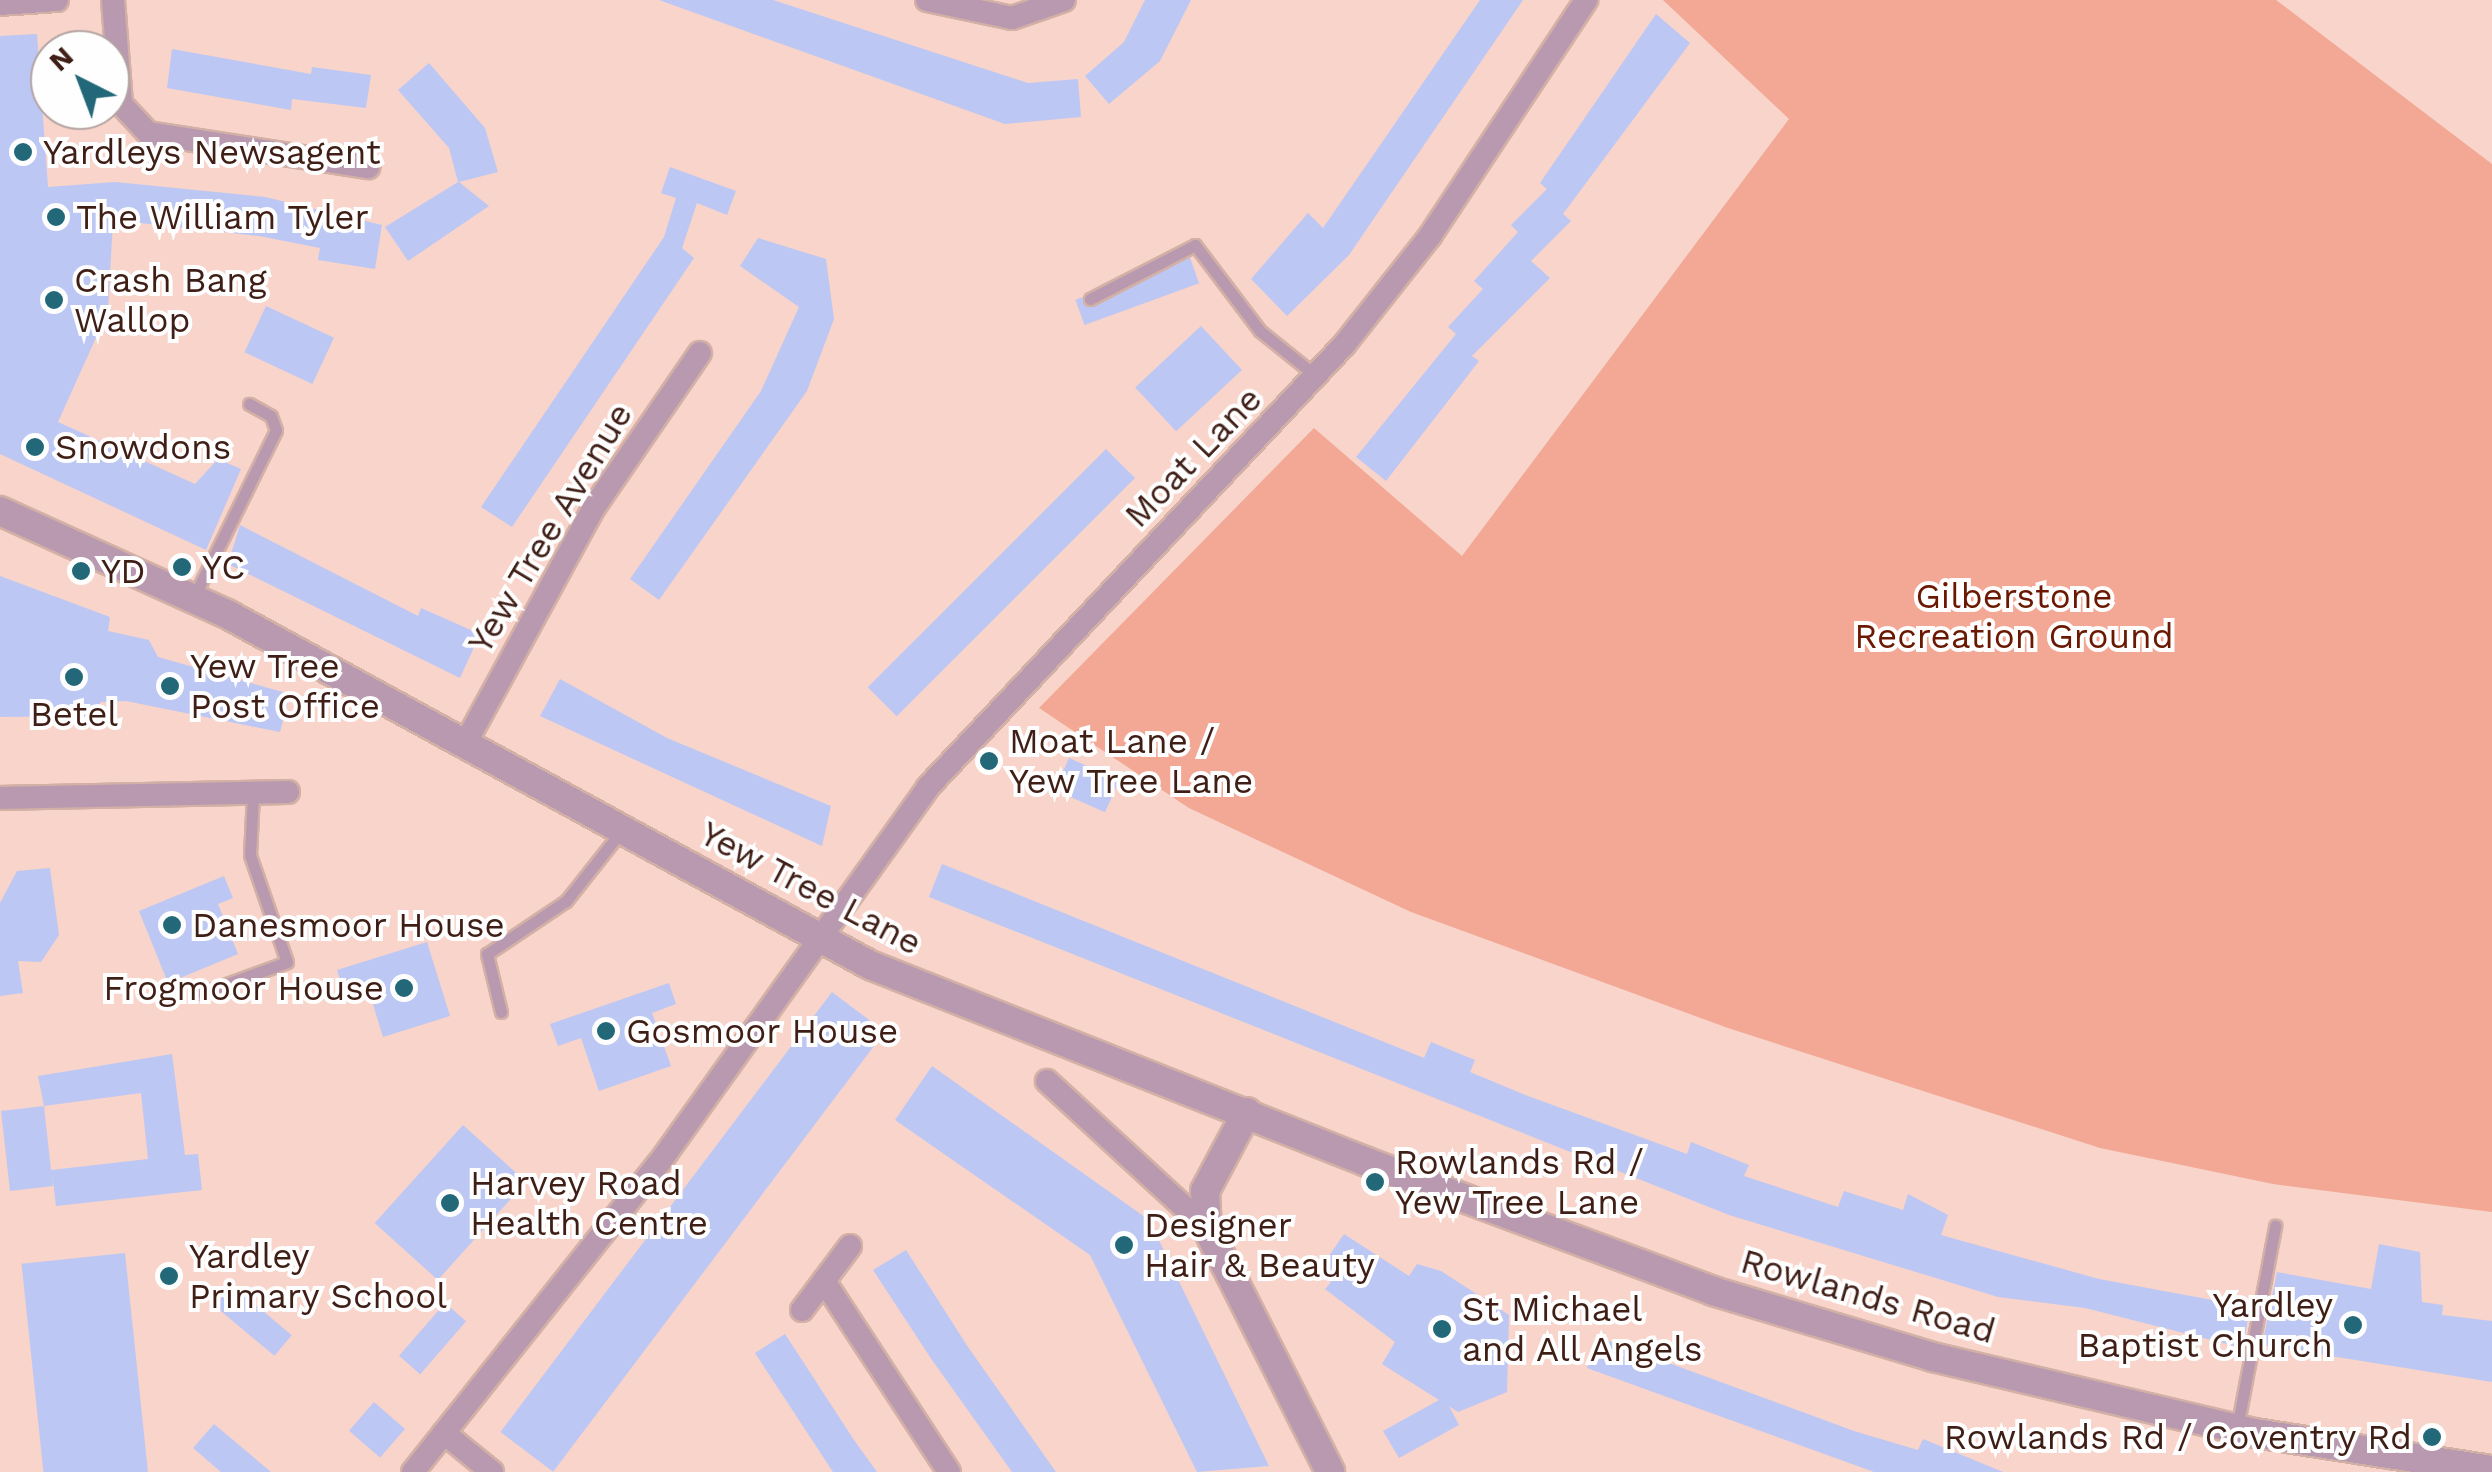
<!DOCTYPE html>
<style>
body{margin:0}
#map{position:relative;width:2492px;height:1472px;overflow:hidden;background:#f8d4ca;font-family:"Work Sans",sans-serif}
div>[style]{position:absolute}
.green>*{inset:0;background:#f2a894}
.building>*{inset:0;background:#bdc7f4;transform-origin:0 0}
.roads{filter:drop-shadow(2px 0 #d3b0a6) drop-shadow(-2px 0 #d3b0a6) drop-shadow(0 2px #d3b0a6) drop-shadow(0 -2px #d3b0a6)}
.service>*{height:11px;margin:-5.5px;padding:0 5.5px;transform-origin:5.5px;border-radius:5.5px;background:#b899b0}
.minor>*{height:22px;margin:-11px;padding:0 11px;transform-origin:11px;border-radius:11px;background:#b899b0}
.tertiary>*{height:28px;margin:-14px;padding:0 14px;transform-origin:14px;border-radius:14px;background:#b899b0}
.dots>*{width:28px;height:28px;translate:-50% -50%;box-sizing:border-box;border:5px solid #fefefe;border-radius:50%}
span{translate:-50% -50%;white-space:nowrap;text-align:center;line-height:1.15;-webkit-text-stroke:8px #fefefe;paint-order:stroke}
.poi-label{font-size:35px;color:#3f1e16}
.left{translate:0 -50%;text-align:left}
.right{translate:-100% -50%;text-align:right}
.street-label{font-size:35px;color:#3f1e16}
.park-label{font-size:35px;color:#6a1801}
.north{position:absolute;left:30px;top:30px;width:100px;height:100px;box-sizing:border-box;background:#fefefe;border:2px solid #b2a4a1;border-radius:50%;rotate:318deg;font-size:28px;font-weight:700;line-height:40px;text-align:center;color:#3f1e16}
.north::after{content:'';display:block;margin:auto;width:35px;height:45px;background:#226878;clip-path:polygon(50% 0,100% 100%,50% 72%,0 100%)}
</style>
<div id="map">
<div class="green">
<i style="clip-path:polygon(1663px 0,2276px 0,2492px 164px,2492px 1212px,2273px 1184px,2100px 1148px,1728px 1028px,1411px 912px,1189px 808px,1039px 708px,1314px 428px,1462px 556px,1789px 119px)"></i>
</div>
<div class="building">
<i style="clip-path:polygon(659px 0,773px 0,1028px 83px,1078px 79px,1081px 117px,1005px 124px)"></i>
<i style="clip-path:polygon(1145px 0,1191px 0,1160px 61px,1109px 104px,1085px 76px,1124px 42px)"></i>
<i style="clip-path:polygon(1480px 0,1523px 0,1349px 255px,1287px 316px,1251px 279px,1308px 213px,1323px 228px)"></i>
<i style="clip-path:polygon(1656px 14px,1690px 43px,1563px 214px,1571px 221px,1531px 261px,1550px 278px,1472px 356px,1479px 361px,1386px 481px,1356px 457px,1456px 334px,1448px 327px,1483px 289px,1474px 281px,1518px 232px,1511px 225px,1547px 189px,1540px 183px)"></i>
<i style="clip-path:polygon(37px 34px,48px 187px,115px 182px,265px 197px,382px 225px,375px 269px,318px 260px,320px 248px,259px 236px,113px 220px,108px 311px,58px 422px,195px 484px,218px 459px,241px 469px,206px 550px,0 454px,0 36px)"></i>
<i style="clip-path:polygon(172px 49px,311px 74px,312px 67px,371px 75px,366px 108px,292px 99px,291px 110px,167px 88px)"></i>
<i style="clip-path:polygon(429px 63px,485px 128px,498px 172px,459px 182px,489px 206px,408px 261px,385px 227px,458px 182px,449px 148px,398px 90px)"></i>
<i style="clip-path:polygon(670px 167px,736px 191px,727px 215px,697px 203px,682px 248px,694px 258px,512px 527px,481px 507px,664px 237px,676px 198px,661px 193px)"></i>
<i style="clip-path:polygon(758px 238px,826px 259px,834px 319px,807px 391px,659px 600px,630px 579px,761px 391px,799px 307px,740px 266px)"></i>
<i style="left:1190px;top:258px;width:27px;height:122px;rotate:70deg"></i>
<i style="left:266px;top:306px;width:75px;height:51px;rotate:25deg"></i>
<i style="left:1201px;top:326px;width:60px;height:90px;rotate:47deg"></i>
<i style="left:1106px;top:449px;width:41px;height:337px;rotate:45deg"></i>
<i style="clip-path:polygon(240px 525px,418px 616px,421px 608px,480px 634px,460px 678px,228px 564px)"></i>
<i style="clip-path:polygon(0 576px,110px 617px,108px 631px,149px 640px,158px 657px,290px 694px,280px 732px,126px 701px,101px 702px,91px 716px,0 717px)"></i>
<i style="clip-path:polygon(560px 679px,667px 738px,831px 806px,822px 846px,540px 716px)"></i>
<i style="left:1069px;top:758px;width:55px;height:35px;rotate:24deg"></i>
<i style="clip-path:polygon(942px 864px,1424px 1058px,1431px 1042px,1475px 1060px,1470px 1072px,1528px 1096px,1687px 1154px,1691px 1142px,1749px 1165px,1744px 1176px,1838px 1207px,1844px 1191px,1903px 1210px,1908px 1194px,1948px 1215px,1941px 1235px,2099px 1279px,2250px 1307px,2243px 1348px,2085px 1308px,1998px 1297px,1729px 1215px,929px 897px)"></i>
<i style="clip-path:polygon(50px 868px,59px 935px,41px 962px,18px 961px,23px 993px,0 996px,0 903px,17px 871px)"></i>
<i style="clip-path:polygon(224px 876px,233px 898px,218px 904px,238px 954px,168px 983px,139px 911px)"></i>
<i style="clip-path:polygon(427px 942px,450px 1016px,383px 1037px,367px 985px,344px 992px,337px 970px)"></i>
<i style="clip-path:polygon(669px 983px,676px 1004px,652px 1013px,671px 1066px,599px 1091px,581px 1038px,558px 1046px,550px 1024px)"></i>
<i style="left:832px;top:992px;width:66px;height:551px;rotate:37deg"></i>
<i style="clip-path:polygon(evenodd,172px 1054px,185px 1155px,198px 1154px,202px 1190px,56px 1206px,52px 1173px,53px 1186px,10px 1191px,1px 1111px,44px 1106px,38px 1076px,172px 1054px,141px 1093px,148px 1159px,51px 1170px,44px 1106px,141px 1093px)"></i>
<i style="clip-path:polygon(932px 1066px,1149px 1220px,1269px 1466px,1197px 1472px,1090px 1255px,895px 1120px)"></i>
<i style="left:463px;top:1125px;width:85px;height:132px;rotate:42deg"></i>
<i style="clip-path:polygon(1344px 1234px,1409px 1276px,1417px 1264px,1441px 1271px,1509px 1315px,1507px 1392px,1458px 1412px,1449px 1406px,1459px 1425px,1399px 1458px,1383px 1431px,1439px 1400px,1382px 1364px,1395px 1342px,1325px 1289px,1331px 1282px,1318px 1272px)"></i>
<i style="clip-path:polygon(2379px 1244px,2420px 1252px,2422px 1302px,2443px 1305px,2442px 1315px,2492px 1321px,2492px 1382px,2262px 1345px,2277px 1272px,2371px 1289px)"></i>
<i style="clip-path:polygon(906px 1250px,968px 1347px,1056px 1472px,1012px 1472px,932px 1360px,873px 1270px)"></i>
<i style="left:125px;top:1253px;width:220px;height:104px;rotate:84deg"></i>
<i style="left:232px;top:1285px;width:78px;height:27px;rotate:40deg"></i>
<i style="left:445px;top:1303px;width:28px;height:70px;rotate:41deg"></i>
<i style="clip-path:polygon(785px 1334px,854px 1440px,877px 1472px,833px 1472px,755px 1353px)"></i>
<i style="clip-path:polygon(1598px 1337px,1854px 1431px,1918px 1450px,1923px 1439px,2003px 1472px,1874px 1472px,1587px 1368px)"></i>
<i style="left:374px;top:1402px;width:41px;height:38px;rotate:41deg"></i>
<i style="clip-path:polygon(214px 1424px,271px 1472px,221px 1472px,193px 1448px)"></i>
</div>
<div class="roads">
<div class="service">
<i style="left:1090px;top:299px;width:118px;rotate:-27.2deg"></i>
<i style="left:1195px;top:245px;width:108px;rotate:52.9deg"></i>
<i style="left:1260px;top:331px;width:72px;rotate:38.8deg"></i>
<i style="left:193px;top:599px;width:188px;rotate:-63.8deg"></i>
<i style="left:276px;top:430px;width:15px;rotate:-110deg"></i>
<i style="left:271px;top:416px;width:25px;rotate:-151deg"></i>
<i style="left:202px;top:993px;width:90px;rotate:-20deg"></i>
<i style="left:287px;top:962px;width:113px;rotate:-109.1deg"></i>
<i style="left:250px;top:855px;width:62px;rotate:-87.2deg"></i>
<i style="left:501px;top:1012px;width:60px;rotate:-103.6deg"></i>
<i style="left:487px;top:954px;width:95px;rotate:-33.9deg"></i>
<i style="left:566px;top:901px;width:90px;rotate:-51.7deg"></i>
<i style="left:2237px;top:1428px;width:206px;rotate:-79.3deg"></i>
</div>
<div class="minor">
<i style="left:113px;top:0;width:104px;rotate:85.6deg"></i>
<i style="left:121px;top:104px;width:40px;rotate:47deg"></i>
<i style="left:148px;top:133px;width:223px;rotate:8.8deg"></i>
<i style="left:927px;top:0;width:87px;rotate:12deg"></i>
<i style="left:1012px;top:18px;width:55px;rotate:-19.1deg"></i>
<i style="left:0;top:4px;width:57px;rotate:-4deg"></i>
<i style="left:466px;top:742px;width:265px;rotate:-61.4deg"></i>
<i style="left:593px;top:509px;width:189px;rotate:-55.6deg"></i>
<i style="left:0;top:798px;width:288px;rotate:-1.2deg"></i>
<i style="left:1047px;top:1081px;width:217px;rotate:42.6deg"></i>
<i style="left:824px;top:1281px;width:228px;rotate:56.8deg"></i>
<i style="left:802px;top:1310px;width:80px;rotate:-53.1deg"></i>
<i style="left:444px;top:1433px;width:62px;rotate:39.1deg"></i>
<i style="left:413px;top:1472px;width:396px;rotate:-51.5deg"></i>
<i style="left:660px;top:1162px;width:461px;rotate:-54.4deg"></i>
<i style="left:928px;top:787px;width:607px;rotate:-46.74deg"></i>
<i style="left:1344px;top:345px;width:139px;rotate:-51.7deg"></i>
<i style="left:1430px;top:236px;width:283px;rotate:-56.5deg"></i>
</div>
<div class="tertiary">
<i style="left:0;top:511px;width:249px;rotate:24.4deg"></i>
<i style="left:227px;top:614px;width:733px;rotate:28.63deg"></i>
<i style="left:870px;top:965px;width:535px;rotate:21.62deg"></i>
<i style="left:1367px;top:1162px;width:369px;rotate:20.4deg"></i>
<i style="left:1713px;top:1291px;width:230px;rotate:16.7deg"></i>
<i style="left:1933px;top:1357px;width:331px;rotate:13.3deg"></i>
<i style="left:2255px;top:1433px;width:240px;rotate:8.9deg"></i>
<i style="left:1247px;top:1112px;width:89px;rotate:118deg"></i>
<i style="left:1205px;top:1191px;width:37px;rotate:87deg"></i>
<i style="left:1207px;top:1228px;width:273px;rotate:63.2deg"></i>
</div>
</div>
<div class="dots">
<i style="left:23px;top:152px;background:#226878"></i>
<i style="left:56px;top:217px;background:#226878"></i>
<i style="left:54px;top:300px;background:#226878"></i>
<i style="left:35px;top:447px;background:#226878"></i>
<i style="left:182px;top:567px;background:#226878"></i>
<i style="left:81px;top:571px;background:#226878"></i>
<i style="left:74px;top:677px;background:#226878"></i>
<i style="left:170px;top:686px;background:#226878"></i>
<i style="left:989px;top:761px;background:#226878"></i>
<i style="left:172px;top:925px;background:#226878"></i>
<i style="left:404px;top:988px;background:#226878"></i>
<i style="left:606px;top:1031px;background:#226878"></i>
<i style="left:1375px;top:1182px;background:#226878"></i>
<i style="left:450px;top:1203px;background:#226878"></i>
<i style="left:1124px;top:1245px;background:#226878"></i>
<i style="left:169px;top:1276px;background:#226878"></i>
<i style="left:2353px;top:1325px;background:#226878"></i>
<i style="left:1442px;top:1329px;background:#226878"></i>
<i style="left:2432px;top:1437px;background:#226878"></i>
</div>
<div class="poi-label">
<span class="left" style="left:43px;top:152px">Yardleys Newsagent</span>
<span class="left" style="left:76px;top:217px">The William Tyler</span>
<span class="left" style="left:74px;top:300px">Crash Bang<br>Wallop</span>
<span class="left" style="left:55px;top:447px">Snowdons</span>
<span class="left" style="left:202px;top:567px">YC</span>
<span class="left" style="left:101px;top:571px">YD</span>
<span class="left" style="left:190px;top:686px">Yew Tree<br>Post Office</span>
<span style="left:74px;top:714px">Betel</span>
<span class="left" style="left:1009px;top:761px">Moat Lane /<br>Yew Tree Lane</span>
<span class="left" style="left:192px;top:925px">Danesmoor House</span>
<span class="right" style="left:384px;top:988px">Frogmoor House</span>
<span class="left" style="left:626px;top:1031px">Gosmoor House</span>
<span class="left" style="left:1395px;top:1182px">Rowlands Rd /<br>Yew Tree Lane</span>
<span class="left" style="left:470px;top:1203px">Harvey Road<br>Health Centre</span>
<span class="left" style="left:1144px;top:1245px">Designer<br>Hair &amp; Beauty</span>
<span class="left" style="left:189px;top:1276px">Yardley<br>Primary School</span>
<span class="right" style="left:2333px;top:1325px">Yardley<br>Baptist Church</span>
<span class="left" style="left:1462px;top:1329px">St Michael<br>and All Angels</span>
<span class="right" style="left:2412px;top:1437px">Rowlands Rd / Coventry Rd</span>
</div>
<div class="street-label">
<span style="left:1193px;top:457px;rotate:-46deg">Moat Lane</span>
<span style="left:550px;top:528px;rotate:-59deg">Yew Tree Avenue</span>
<span style="left:811px;top:888px;rotate:28deg">Yew Tree Lane</span>
<span style="left:1868px;top:1296px;rotate:16deg">Rowlands Road</span>
</div>
<div class="park-label">
<span style="left:2014px;top:616px">Gilberstone<br>Recreation Ground</span>
</div>
<div class="north">N</div>
</div>
